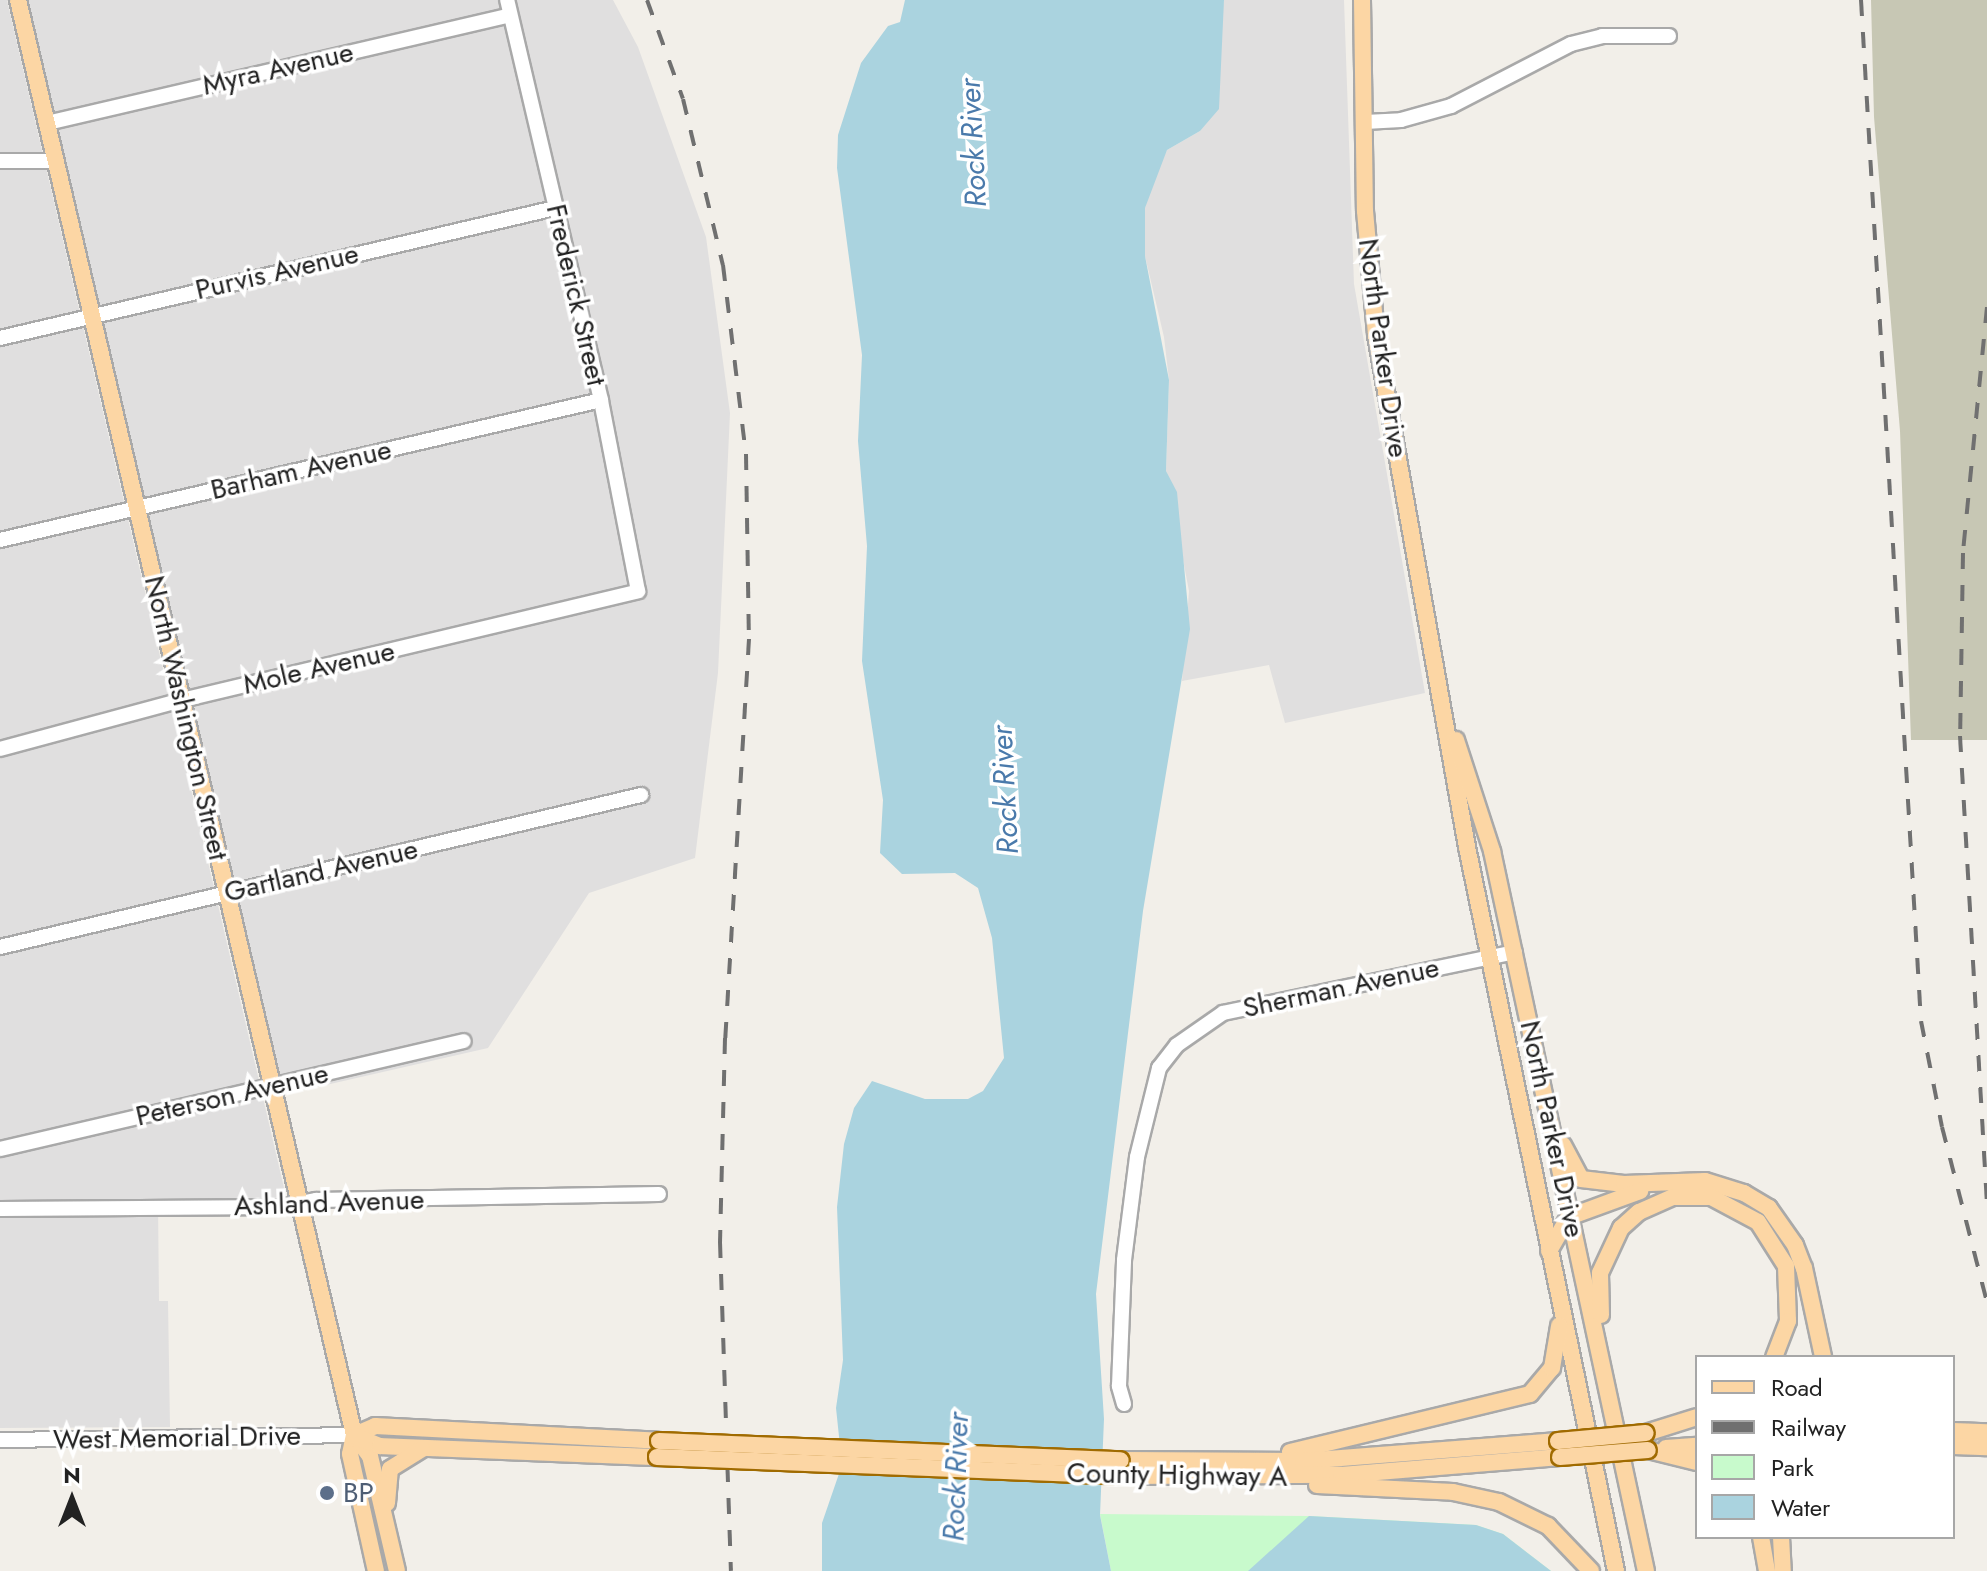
<!DOCTYPE html>
<style>
body{margin:0}
#map{position:relative;width:1987px;height:1571px;overflow:hidden;background:#f2efe9;font-family:Jost,sans-serif}
div>[style]{position:absolute}
.residential>*{inset:0;background:#e0dfdf}
.construction>*{inset:0;background:#c7c7b4}
.park>*{inset:0;background:#c8facc}
.water>*{inset:0;background:#aad3df}
.roads{filter:drop-shadow(2px 0 #a9a9a9) drop-shadow(-2px 0 #a9a9a9) drop-shadow(0 2px #a9a9a9) drop-shadow(0 -2px #a9a9a9)}
.minor>*{height:14px;margin:-7px;padding:0 7px;transform-origin:7px;border-radius:7px;background:#fff}
.major>*{height:16px;margin:-8px;padding:0 8px;transform-origin:8px;border-radius:8px;background:#fcd6a4}
.rail>*{height:4px;margin-top:-2px;transform-origin:0;background:repeating-linear-gradient(90deg,#707070 0 16px,transparent 0 32px)}
.bridges{filter:drop-shadow(2px 0 #a06b00) drop-shadow(-2px 0 #a06b00) drop-shadow(0 2px #a06b00) drop-shadow(0 -2px #a06b00)}
.major-bridge>*{height:16px;margin:-8px;padding:0 8px;transform-origin:8px;border-radius:8px;background:#fcd6a4}
.dots>*{width:22px;height:22px;translate:-50% -50%;box-sizing:border-box;border:4px solid #fff;border-radius:50%}
span{translate:-50% -50%;white-space:nowrap;text-align:center;line-height:1.15;-webkit-text-stroke:7px #fff;paint-order:stroke}
.street-label{font-size:28px;color:#222}
.service-label{font-size:28px;color:#4e5e75}
.left{translate:0 -50%;text-align:left}
.water-label{font-size:30px;color:#4a7aab;font-style:italic}
.legend{position:absolute;left:1695px;top:1355px;width:260px;height:184px;box-sizing:border-box;background:#fff;border:2px solid #a7a7a7;margin:0;padding:10px 14px;list-style:none;font-size:24px;color:#222}
.legend li{display:flex;align-items:center;gap:16px;height:40px}
.legend b{width:40px;border:2px solid #a7a7a7}
.north{position:absolute;left:32px;top:1459px;width:80px;height:80px;-webkit-text-stroke:6px #fff;paint-order:stroke;rotate:0deg;font-size:22px;font-weight:700;line-height:32px;text-align:center;color:#222}
.north::after{content:'';display:block;margin:auto;width:28px;height:36px;background:#222;clip-path:polygon(50% 0,100% 100%,50% 72%,0 100%)}
</style>
<div id="map">
<div class="residential">
<i style="clip-path:polygon(0 0,7px 0,284px 1188px,275px 1201px,158px 1203px,159px 1301px,168px 1301px,170px 1427px,0 1428px)"></i>
<i style="clip-path:polygon(27px 0,613px 0,638px 47px,706px 237px,730px 413px,718px 673px,695px 858px,589px 893px,488px 1048px,282px 1095px)"></i>
<i style="clip-path:polygon(1224px 0,1344px 0,1354px 284px,1425px 693px,1285px 723px,1269px 665px,1182px 681px,1189px 591px,1166px 471px,1169px 380px,1164px 337px,1145px 256px,1145px 208px,1152px 179px,1167px 150px,1200px 131px)"></i>
</div>
<div class="construction">
<i style="clip-path:polygon(1871px 0,1987px 0,1987px 740px,1911px 740px,1900px 431px,1874px 117px)"></i>
</div>
<div class="park">
<i style="clip-path:polygon(1100px 1514px,1309px 1516px,1476px 1525px,1503px 1534px,1551px 1571px,1111px 1571px)"></i>
</div>
<div class="water">
<i style="clip-path:polygon(905px 0,1224px 0,1219px 109px,1200px 131px,1167px 150px,1145px 208px,1145px 256px,1169px 380px,1166px 471px,1177px 492px,1190px 629px,1143px 911px,1096px 1294px,1104px 1419px,1100px 1515px,1111px 1571px,822px 1571px,822px 1523px,842px 1465px,836px 1408px,843px 1360px,837px 1207px,844px 1144px,854px 1108px,872px 1081px,925px 1099px,968px 1099px,983px 1091px,1004px 1058px,992px 938px,978px 888px,955px 873px,902px 874px,880px 853px,883px 800px,862px 661px,867px 546px,858px 441px,862px 355px,837px 168px,838px 135px,861px 63px,888px 26px,900px 22px)"></i>
<i style="clip-path:polygon(1309px 1516px,1476px 1525px,1503px 1534px,1551px 1571px,1248px 1571px)"></i>
</div>
<div class="roads">
<div class="minor">
<i style="left:1365px;top:122px;width:36px;rotate:-3deg"></i>
<i style="left:1401px;top:120px;width:52px;rotate:-15.6deg"></i>
<i style="left:1451px;top:106px;width:135px;rotate:-27.3deg"></i>
<i style="left:1571px;top:44px;width:32px;rotate:-14deg"></i>
<i style="left:1602px;top:36px;width:67px"></i>
<i style="left:47px;top:123px;width:475px;rotate:-13.1deg"></i>
<i style="left:0;top:161px;width:56px"></i>
<i style="left:0;top:338px;width:570px;rotate:-13.18deg"></i>
<i style="left:0;top:540px;width:617px;rotate:-13.11deg"></i>
<i style="left:0;top:749px;width:188px;rotate:-15.1deg"></i>
<i style="left:182px;top:700px;width:469px;rotate:-13.4deg"></i>
<i style="left:638px;top:591px;width:195px;rotate:-101deg"></i>
<i style="left:601px;top:400px;width:411px;rotate:-103.2deg"></i>
<i style="left:0;top:947px;width:659px;rotate:-13.34deg"></i>
<i style="left:0;top:1149px;width:476px;rotate:-13.1deg"></i>
<i style="left:0;top:1209px;width:279px;rotate:-0.4deg"></i>
<i style="left:279px;top:1207px;width:38px;rotate:-11deg"></i>
<i style="left:316px;top:1200px;width:343px;rotate:-1deg"></i>
<i style="left:1124px;top:1404px;width:19px;rotate:-106deg"></i>
<i style="left:1119px;top:1386px;width:126px;rotate:-87.7deg"></i>
<i style="left:1124px;top:1260px;width:104px;rotate:-82.8deg"></i>
<i style="left:1137px;top:1157px;width:92px;rotate:-76.1deg"></i>
<i style="left:1159px;top:1068px;width:29px;rotate:-52deg"></i>
<i style="left:1177px;top:1045px;width:56px;rotate:-34.8deg"></i>
<i style="left:1223px;top:1013px;width:298px;rotate:-11.8deg"></i>
<i style="left:0;top:1440px;width:354px;rotate:-0.8deg"></i>
</div>
<div class="major">
<i style="left:18px;top:0;width:1474px;rotate:76.82deg"></i>
<i style="left:354px;top:1435px;width:26px;rotate:53deg"></i>
<i style="left:370px;top:1456px;width:118px;rotate:76.8deg"></i>
<i style="left:1362px;top:0;width:211px;rotate:89.2deg"></i>
<i style="left:1365px;top:211px;width:124px;rotate:84.9deg"></i>
<i style="left:1376px;top:335px;width:520px;rotate:79.92deg"></i>
<i style="left:1467px;top:847px;width:739px;rotate:78.37deg"></i>
<i style="left:1456px;top:740px;width:117px;rotate:72deg"></i>
<i style="left:1492px;top:851px;width:736px;rotate:77.93deg"></i>
<i style="left:1563px;top:1145px;width:38px;rotate:62deg"></i>
<i style="left:1581px;top:1179px;width:43px;rotate:6.6deg"></i>
<i style="left:1624px;top:1184px;width:81px;rotate:-2.1deg"></i>
<i style="left:1705px;top:1181px;width:41px;rotate:17.1deg"></i>
<i style="left:1744px;top:1193px;width:29px;rotate:31deg"></i>
<i style="left:1769px;top:1208px;width:45px;rotate:54.9deg"></i>
<i style="left:1795px;top:1245px;width:25px;rotate:69deg"></i>
<i style="left:1804px;top:1268px;width:91px;rotate:77.9deg"></i>
<i style="left:1549px;top:1251px;width:39px;rotate:-60deg"></i>
<i style="left:1569px;top:1217px;width:76px;rotate:-20.1deg"></i>
<i style="left:1601px;top:1315px;width:42px;rotate:-91.4deg"></i>
<i style="left:1600px;top:1273px;width:50px;rotate:-65deg"></i>
<i style="left:1621px;top:1228px;width:24px;rotate:-42deg"></i>
<i style="left:1639px;top:1212px;width:37px;rotate:-24deg"></i>
<i style="left:1673px;top:1197px;width:38px"></i>
<i style="left:1711px;top:1197px;width:53px;rotate:28deg"></i>
<i style="left:1758px;top:1222px;width:52px;rotate:57.5deg"></i>
<i style="left:1786px;top:1266px;width:55px;rotate:87.9deg"></i>
<i style="left:1788px;top:1321px;width:39px;rotate:111deg"></i>
<i style="left:1953px;top:1431px;width:34px;rotate:2deg"></i>
<i style="left:1646px;top:1433px;width:53px;rotate:-17.4deg"></i>
<i style="left:354px;top:1435px;width:23px;rotate:-23deg"></i>
<i style="left:375px;top:1426px;width:284px;rotate:3deg"></i>
<i style="left:354px;top:1435px;width:19px;rotate:102deg"></i>
<i style="left:350px;top:1454px;width:120px;rotate:77.5deg"></i>
<i style="left:355px;top:1436px;width:27px;rotate:22deg"></i>
<i style="left:380px;top:1446px;width:277px;rotate:2.3deg"></i>
<i style="left:1953px;top:1446px;width:34px;rotate:2deg"></i>
<i style="left:1666px;top:1448px;width:31px;rotate:-4deg"></i>
<i style="left:1648px;top:1450px;width:50px;rotate:13.8deg"></i>
<i style="left:1290px;top:1452px;width:247px;rotate:-13.6deg"></i>
<i style="left:1530px;top:1394px;width:34px;rotate:-50deg"></i>
<i style="left:1552px;top:1368px;width:43px;rotate:-80.5deg"></i>
<i style="left:1121px;top:1460px;width:182px;rotate:0.3deg"></i>
<i style="left:1303px;top:1461px;width:256px;rotate:-4.5deg"></i>
<i style="left:1122px;top:1476px;width:219px;rotate:-0.3deg"></i>
<i style="left:1341px;top:1475px;width:220px;rotate:-4.7deg"></i>
<i style="left:1317px;top:1485px;width:136px;rotate:2.9deg"></i>
<i style="left:1453px;top:1492px;width:47px;rotate:12.3deg"></i>
<i style="left:1499px;top:1502px;width:55px;rotate:26.1deg"></i>
<i style="left:1548px;top:1526px;width:62px;rotate:46.3deg"></i>
<i style="left:387px;top:1503px;width:34px;rotate:-85deg"></i>
<i style="left:390px;top:1469px;width:38px;rotate:-32deg"></i>
<i style="left:1761px;top:1537px;width:35px;rotate:80deg"></i>
<i style="left:1781px;top:1537px;width:34px;rotate:87deg"></i>
</div>
</div>
<div class="rail">
<i style="left:647px;top:0;width:105px;rotate:70deg"></i>
<i style="left:683px;top:99px;width:171px;rotate:76.5deg"></i>
<i style="left:723px;top:265px;width:190px;rotate:83.1deg"></i>
<i style="left:746px;top:454px;width:185px;rotate:89.1deg"></i>
<i style="left:749px;top:639px;width:400px;rotate:93.4deg"></i>
<i style="left:725px;top:1038px;width:204px;rotate:91.4deg"></i>
<i style="left:720px;top:1242px;width:329px;rotate:88.1deg"></i>
<i style="left:1861px;top:0;width:1023px;rotate:86.64deg"></i>
<i style="left:1921px;top:1021px;width:108px;rotate:78.8deg"></i>
<i style="left:1942px;top:1127px;width:181px;rotate:75.6deg"></i>
<i style="left:1987px;top:307px;width:247px;rotate:95.6deg"></i>
<i style="left:1963px;top:553px;width:183px;rotate:90.9deg"></i>
<i style="left:1960px;top:736px;width:476px;rotate:86.7deg"></i>
</div>
<div class="bridges">
<div class="major-bridge">
<i style="left:659px;top:1441px;width:462px;rotate:2.4deg"></i>
<i style="left:1558px;top:1441px;width:88px;rotate:-5.2deg"></i>
<i style="left:657px;top:1457px;width:465px;rotate:2.3deg"></i>
<i style="left:1560px;top:1457px;width:88px;rotate:-4.5deg"></i>
</div>
</div>
<div class="dots">
<i style="left:327px;top:1493px;background:#5c6f8a"></i>
</div>
<div class="street-label">
<span style="left:278px;top:69px;rotate:-13deg">Myra Avenue</span>
<span style="left:277px;top:272px;rotate:-13deg">Purvis Avenue</span>
<span style="left:576px;top:295px;rotate:77deg">Frederick Street</span>
<span style="left:1383px;top:348px;rotate:82deg">North Parker Drive</span>
<span style="left:301px;top:470px;rotate:-13deg">Barham Avenue</span>
<span style="left:319px;top:668px;rotate:-13deg">Mole Avenue</span>
<span style="left:186px;top:718px;rotate:77deg">North Washington Street</span>
<span style="left:321px;top:871px;rotate:-13deg">Gartland Avenue</span>
<span style="left:1341px;top:988px;rotate:-12deg">Sherman Avenue</span>
<span style="left:232px;top:1095px;rotate:-13deg">Peterson Avenue</span>
<span style="left:1552px;top:1129px;rotate:78deg">North Parker Drive</span>
<span style="left:329px;top:1203px;rotate:-2deg">Ashland Avenue</span>
<span style="left:177px;top:1438px;rotate:-1deg">West Memorial Drive</span>
<span style="left:1177px;top:1475px;rotate:1deg">County Highway A</span>
</div>
<div class="service-label">
<span class="left" style="left:343px;top:1493px">BP</span>
</div>
<div class="water-label">
<span style="left:973px;top:143px;rotate:-93deg">Rock River</span>
<span style="left:1005px;top:790px;rotate:-93deg">Rock River</span>
<span style="left:956px;top:1477px;rotate:-88deg">Rock River</span>
</div>
<ul class="legend">
<li><b style="height:10px;background:#fcd6a4"></b>Road</li>
<li><b style="height:10px;background:#707070"></b>Railway</li>
<li><b style="height:22px;background:#c8facc"></b>Park</li>
<li><b style="height:22px;background:#aad3df"></b>Water</li>
</ul>
<div class="north">N</div>
</div>
